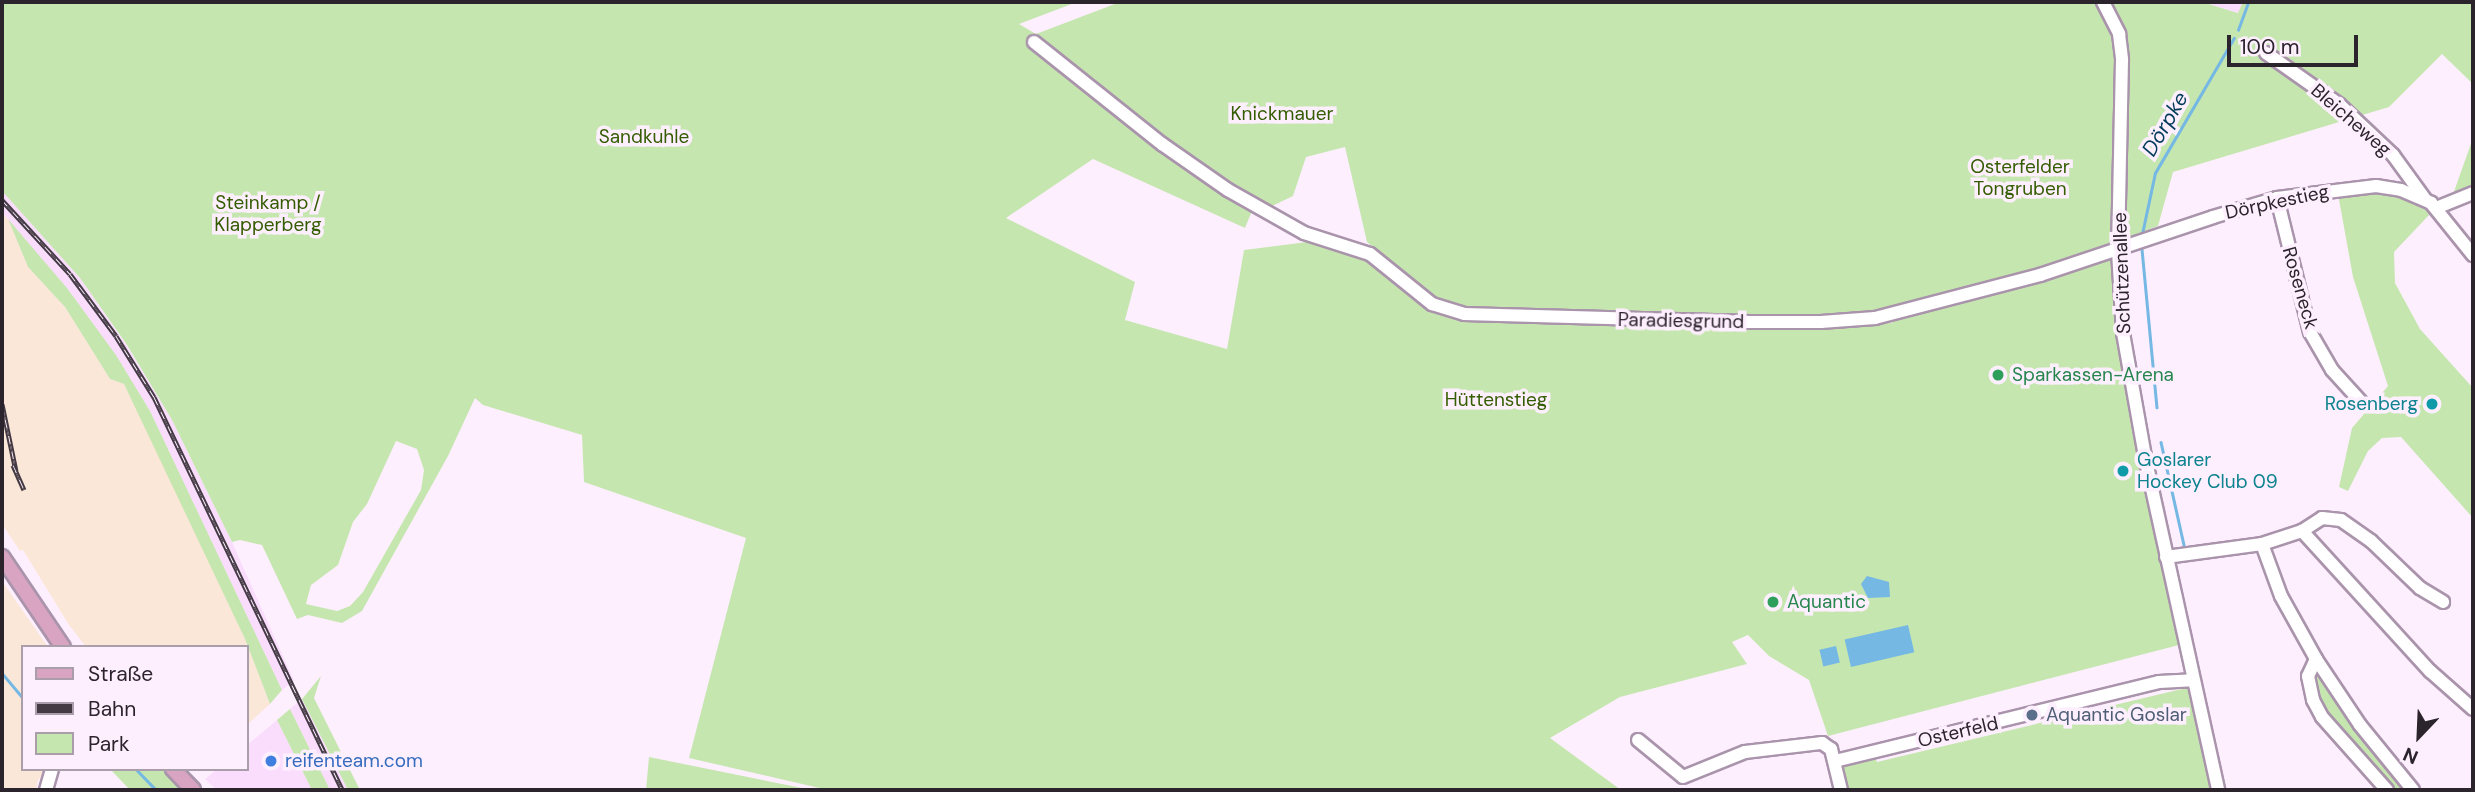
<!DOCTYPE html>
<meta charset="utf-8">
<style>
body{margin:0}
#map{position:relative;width:2475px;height:792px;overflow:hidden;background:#feefff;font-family:"DM Sans",sans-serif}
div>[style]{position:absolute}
.built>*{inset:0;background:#faddfd}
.industrial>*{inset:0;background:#fbe7d7}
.green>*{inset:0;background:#c6e6b0}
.water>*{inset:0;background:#74b8e3;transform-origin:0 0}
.stream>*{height:2.5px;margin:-1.25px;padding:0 1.25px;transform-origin:1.25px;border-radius:1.25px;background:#74b8e3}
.roads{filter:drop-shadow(2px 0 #aa94ac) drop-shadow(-2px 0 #aa94ac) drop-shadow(0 2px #aa94ac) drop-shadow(0 -2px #aa94ac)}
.minor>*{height:12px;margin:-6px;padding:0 6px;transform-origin:6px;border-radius:6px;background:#fff}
.major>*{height:14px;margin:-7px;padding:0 7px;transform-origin:7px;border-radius:7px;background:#d8a4c1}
.rail>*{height:5px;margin-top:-2.5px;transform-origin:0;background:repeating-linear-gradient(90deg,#feefff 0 8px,#433a44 0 16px);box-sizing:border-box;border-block:2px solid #433a44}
.dots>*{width:19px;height:19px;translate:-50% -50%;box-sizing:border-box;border:4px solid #feefff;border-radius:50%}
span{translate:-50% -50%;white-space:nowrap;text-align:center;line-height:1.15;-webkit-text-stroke:7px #feefff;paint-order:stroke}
.park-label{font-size:19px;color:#345d00}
.street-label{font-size:19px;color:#2c242d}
.leisure-label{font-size:19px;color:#27864d}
.left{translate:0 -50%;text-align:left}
.culture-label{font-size:19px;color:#0d838f}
.right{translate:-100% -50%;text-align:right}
.service-label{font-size:19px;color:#4e5e75}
.shop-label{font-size:19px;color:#366cbe}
.water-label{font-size:21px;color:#023c59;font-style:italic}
.frame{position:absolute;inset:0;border:4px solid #2c242d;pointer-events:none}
.legend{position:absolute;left:21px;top:645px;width:228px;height:126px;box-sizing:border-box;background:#feefff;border:2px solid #aa9eab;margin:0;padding:9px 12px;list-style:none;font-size:21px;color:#2c242d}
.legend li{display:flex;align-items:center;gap:14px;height:35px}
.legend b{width:35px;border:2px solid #aa9eab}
.north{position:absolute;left:2384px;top:701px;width:70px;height:70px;-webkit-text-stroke:5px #feefff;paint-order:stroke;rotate:203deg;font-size:19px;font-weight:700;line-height:28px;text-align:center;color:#2c242d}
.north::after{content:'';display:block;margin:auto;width:24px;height:32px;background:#2c242d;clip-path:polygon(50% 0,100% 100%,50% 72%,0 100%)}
.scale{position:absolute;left:2227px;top:35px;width:131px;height:32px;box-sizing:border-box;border:4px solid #2c242d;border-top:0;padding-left:9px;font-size:21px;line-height:24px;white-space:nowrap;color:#2c242d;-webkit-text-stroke:5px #feefff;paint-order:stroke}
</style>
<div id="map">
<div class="built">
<i style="clip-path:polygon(2203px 2px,2243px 2px,2239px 13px)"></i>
<i style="clip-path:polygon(2px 191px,80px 278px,127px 346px,172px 420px,232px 542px,294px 681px,282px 690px,150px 411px,116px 355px,67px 288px,2px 213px)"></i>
<i style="clip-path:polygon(302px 699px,348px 790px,330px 790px,290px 709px)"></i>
<i style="clip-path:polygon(277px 720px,312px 790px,217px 790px,205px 779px,217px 769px,247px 769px,247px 745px)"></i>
</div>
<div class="industrial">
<i style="clip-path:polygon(2px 213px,8px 219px,28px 267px,65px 307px,110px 379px,124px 384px,146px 425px,245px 639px,270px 704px,247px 725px,247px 647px,86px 647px,69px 625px,23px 550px,20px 551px,2px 524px)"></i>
<i style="clip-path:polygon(2px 581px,48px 647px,23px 647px,23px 769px,49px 769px,38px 780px,36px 790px,2px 790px)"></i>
</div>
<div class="green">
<i style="clip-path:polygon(evenodd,2px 2px,1077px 2px,1019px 24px,1036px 34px,1120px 2px,2202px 2px,2238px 13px,2243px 2px,2473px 2px,2473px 84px,2442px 54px,2389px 107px,2173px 172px,2158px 226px,2129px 237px,2112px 261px,2116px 334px,2179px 645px,1828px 736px,1809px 680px,1769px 656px,1748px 635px,1732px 642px,1747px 664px,1620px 697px,1550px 738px,1621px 790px,828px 790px,689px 758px,746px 538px,584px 482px,582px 435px,483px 405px,475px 398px,448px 456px,362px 611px,342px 623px,308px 615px,297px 619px,262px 545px,240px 540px,232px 542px,172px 420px,127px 345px,80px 278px,2px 191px,2px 2px,1345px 147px,1367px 242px,1435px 299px,1373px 262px,1307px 242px,1244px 250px,1227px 349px,1125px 320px,1135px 282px,1006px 218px,1093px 159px,1245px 228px,1252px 211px,1270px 207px,1293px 196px,1306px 157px,1345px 147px,2px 2px,1900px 310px,1892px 323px,1744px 328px,1467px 315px,1822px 317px,1900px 310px,2px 2px,396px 441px,417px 449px,424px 470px,421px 490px,363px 592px,350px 606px,337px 611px,306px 604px,311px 585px,338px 565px,353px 522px,367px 504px,396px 441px)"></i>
<i style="clip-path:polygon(2473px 138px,2473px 189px,2451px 200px)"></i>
<i style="clip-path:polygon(2378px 192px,2402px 197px,2431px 213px,2394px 252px,2395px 283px,2420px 329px,2473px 388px,2473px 518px,2401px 437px,2382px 438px,2368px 451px,2348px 491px,2339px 487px,2352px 428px,2388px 386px,2353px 277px,2338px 194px)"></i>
<i style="clip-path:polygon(8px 219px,67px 288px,116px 355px,150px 411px,282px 690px,270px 704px,245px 639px,124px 384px,110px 379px,65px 307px,28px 267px)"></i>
<i style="clip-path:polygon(2316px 659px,2413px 790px,2387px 790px,2313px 700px)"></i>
<i style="clip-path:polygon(321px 676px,314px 698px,360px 790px,348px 790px,302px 699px)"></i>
<i style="clip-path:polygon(2190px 687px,2212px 790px,1848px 790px,1842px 771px,1844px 764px,1874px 756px,1877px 762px)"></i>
<i style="clip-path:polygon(290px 709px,330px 790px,312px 790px,277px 720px)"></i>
<i style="clip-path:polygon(649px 757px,812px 790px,646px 790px)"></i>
<i style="clip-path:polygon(110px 769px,163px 769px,182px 790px,130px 790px)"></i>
</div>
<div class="water">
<i style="clip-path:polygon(1867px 576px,1889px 582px,1890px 597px,1868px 598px,1861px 584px)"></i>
<i style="left:1908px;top:625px;width:28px;height:65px;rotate:77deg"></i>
<i style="left:1836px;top:646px;width:17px;height:17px;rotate:77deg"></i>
</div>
<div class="stream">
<i style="left:2238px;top:30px;width:30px;rotate:-70deg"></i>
<i style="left:2142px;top:234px;width:62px;rotate:-78deg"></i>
<i style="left:2155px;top:173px;width:156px;rotate:-59.7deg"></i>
<i style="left:2142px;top:249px;width:159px;rotate:84.6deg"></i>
<i style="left:2161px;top:442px;width:106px;rotate:77.4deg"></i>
<i style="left:2px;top:673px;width:33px;rotate:50deg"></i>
<i style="left:136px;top:769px;width:29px;rotate:46deg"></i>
</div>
<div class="roads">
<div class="minor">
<i style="left:2103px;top:2px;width:36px;rotate:63deg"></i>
<i style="left:2119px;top:34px;width:26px;rotate:83deg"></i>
<i style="left:2122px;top:60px;width:191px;rotate:91.2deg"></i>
<i style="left:2118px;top:251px;width:82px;rotate:86.5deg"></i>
<i style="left:2123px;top:333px;width:126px;rotate:79.9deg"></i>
<i style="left:2145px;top:457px;width:341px;rotate:77.6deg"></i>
<i style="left:1034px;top:42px;width:164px;rotate:38.6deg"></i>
<i style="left:1162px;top:144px;width:80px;rotate:34.9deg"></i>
<i style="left:1228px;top:190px;width:87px;rotate:29.5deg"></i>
<i style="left:1304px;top:233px;width:69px;rotate:17.7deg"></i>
<i style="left:1370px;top:254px;width:80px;rotate:38.9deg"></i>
<i style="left:1432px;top:304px;width:34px;rotate:17deg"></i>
<i style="left:1464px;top:314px;width:286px;rotate:1.6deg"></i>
<i style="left:1750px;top:322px;width:71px"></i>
<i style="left:1821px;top:322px;width:54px;rotate:-4.2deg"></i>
<i style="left:1875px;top:318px;width:171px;rotate:-14.6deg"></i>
<i style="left:2040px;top:275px;width:182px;rotate:-18.5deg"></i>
<i style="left:2213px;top:217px;width:67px;rotate:-16.5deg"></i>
<i style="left:2277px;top:198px;width:100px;rotate:-6.9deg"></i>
<i style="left:2376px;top:186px;width:25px;rotate:9deg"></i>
<i style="left:2401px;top:190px;width:33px;rotate:23deg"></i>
<i style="left:2431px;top:203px;width:67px;rotate:51.1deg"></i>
<i style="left:2266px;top:53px;width:90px;rotate:35.1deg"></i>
<i style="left:2340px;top:105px;width:73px;rotate:43.3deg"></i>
<i style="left:2393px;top:155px;width:54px;rotate:54deg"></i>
<i style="left:2277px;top:198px;width:138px;rotate:76.2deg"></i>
<i style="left:2310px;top:332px;width:44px;rotate:59.9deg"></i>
<i style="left:2332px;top:370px;width:46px;rotate:47.6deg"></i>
<i style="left:2436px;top:208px;width:40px;rotate:-22deg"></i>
<i style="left:2302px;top:531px;width:24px;rotate:-33deg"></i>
<i style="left:2322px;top:518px;width:19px;rotate:6deg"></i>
<i style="left:2341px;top:520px;width:37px;rotate:35deg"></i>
<i style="left:2371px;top:541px;width:68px;rotate:43.8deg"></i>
<i style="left:2420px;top:588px;width:27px;rotate:31deg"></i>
<i style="left:2262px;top:544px;width:55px;rotate:69.9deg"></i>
<i style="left:2281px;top:596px;width:72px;rotate:60.9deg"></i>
<i style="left:2316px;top:659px;width:79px;rotate:56.3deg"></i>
<i style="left:2360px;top:725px;width:84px;rotate:50.8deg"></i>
<i style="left:2166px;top:557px;width:97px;rotate:-7.7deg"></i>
<i style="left:2262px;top:544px;width:42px;rotate:-18deg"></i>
<i style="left:2302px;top:531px;width:190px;rotate:47.6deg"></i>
<i style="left:2430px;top:671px;width:57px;rotate:41.5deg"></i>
<i style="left:2316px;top:659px;width:19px;rotate:115deg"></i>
<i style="left:2308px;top:676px;width:25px;rotate:78deg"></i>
<i style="left:2313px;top:700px;width:19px;rotate:62deg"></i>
<i style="left:2322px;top:717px;width:98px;rotate:48.3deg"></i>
<i style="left:1638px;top:740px;width:58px;rotate:39.4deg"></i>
<i style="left:1683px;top:777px;width:67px;rotate:-22deg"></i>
<i style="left:1745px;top:752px;width:78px;rotate:-6.7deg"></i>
<i style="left:1822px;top:743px;width:11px;rotate:34deg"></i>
<i style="left:1831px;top:749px;width:42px;rotate:76.3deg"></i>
<i style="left:1835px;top:761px;width:333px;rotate:-13.7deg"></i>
<i style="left:2159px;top:682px;width:33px;rotate:-3deg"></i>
<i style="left:46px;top:790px;width:22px;rotate:-74deg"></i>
</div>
<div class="major">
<i style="left:2px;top:557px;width:109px;rotate:55.9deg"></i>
<i style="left:173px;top:769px;width:29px;rotate:46deg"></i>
</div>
</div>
<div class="rail">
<i style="left:2px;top:200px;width:100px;rotate:47.4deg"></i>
<i style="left:70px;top:274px;width:77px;rotate:53.4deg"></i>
<i style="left:116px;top:336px;width:72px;rotate:58.1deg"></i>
<i style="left:154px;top:397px;width:436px;rotate:64.4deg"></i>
<i style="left:2px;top:404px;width:68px;rotate:78.2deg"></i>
<i style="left:13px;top:465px;width:27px;rotate:66deg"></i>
</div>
<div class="dots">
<i style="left:1998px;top:375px;background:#2e9e5b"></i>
<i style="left:2432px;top:404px;background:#0f9aa8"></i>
<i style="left:2123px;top:471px;background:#0f9aa8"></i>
<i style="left:1773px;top:602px;background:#2e9e5b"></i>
<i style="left:2032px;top:715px;background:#5c6f8a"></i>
<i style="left:271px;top:761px;background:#3f7fe0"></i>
</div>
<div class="park-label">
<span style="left:1282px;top:114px">Knickmauer</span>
<span style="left:644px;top:137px">Sandkuhle</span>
<span style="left:2020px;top:178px">Osterfelder<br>Tongruben</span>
<span style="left:268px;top:214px">Steinkamp /<br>Klapperberg</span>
<span style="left:1496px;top:400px">Hüttenstieg</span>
</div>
<div class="street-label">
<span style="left:2351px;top:120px;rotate:41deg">Bleicheweg</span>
<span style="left:2277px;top:202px;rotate:-12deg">Dörpkestieg</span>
<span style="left:2122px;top:273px;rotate:-92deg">Schützenallee</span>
<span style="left:2300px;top:288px;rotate:74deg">Roseneck</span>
<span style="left:1681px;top:321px;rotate:1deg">Paradiesgrund</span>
<span style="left:1958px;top:732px;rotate:-13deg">Osterfeld</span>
</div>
<div class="leisure-label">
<span class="left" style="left:2012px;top:375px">Sparkassen-Arena</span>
<span class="left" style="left:1787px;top:602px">Aquantic</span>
</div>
<div class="culture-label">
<span class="right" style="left:2418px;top:404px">Rosenberg</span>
<span class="left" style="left:2137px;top:471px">Goslarer<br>Hockey Club 09</span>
</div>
<div class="service-label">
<span class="left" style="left:2046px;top:715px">Aquantic Goslar</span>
</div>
<div class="shop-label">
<span class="left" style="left:285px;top:761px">reifenteam.com</span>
</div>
<div class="water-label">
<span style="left:2165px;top:124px;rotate:-60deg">Dörpke</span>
</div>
<div class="frame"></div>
<ul class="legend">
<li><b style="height:9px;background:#d8a4c1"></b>Straße</li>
<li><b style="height:9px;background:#433a44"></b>Bahn</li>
<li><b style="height:19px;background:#c6e6b0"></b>Park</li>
</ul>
<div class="north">N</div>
<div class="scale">100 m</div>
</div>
